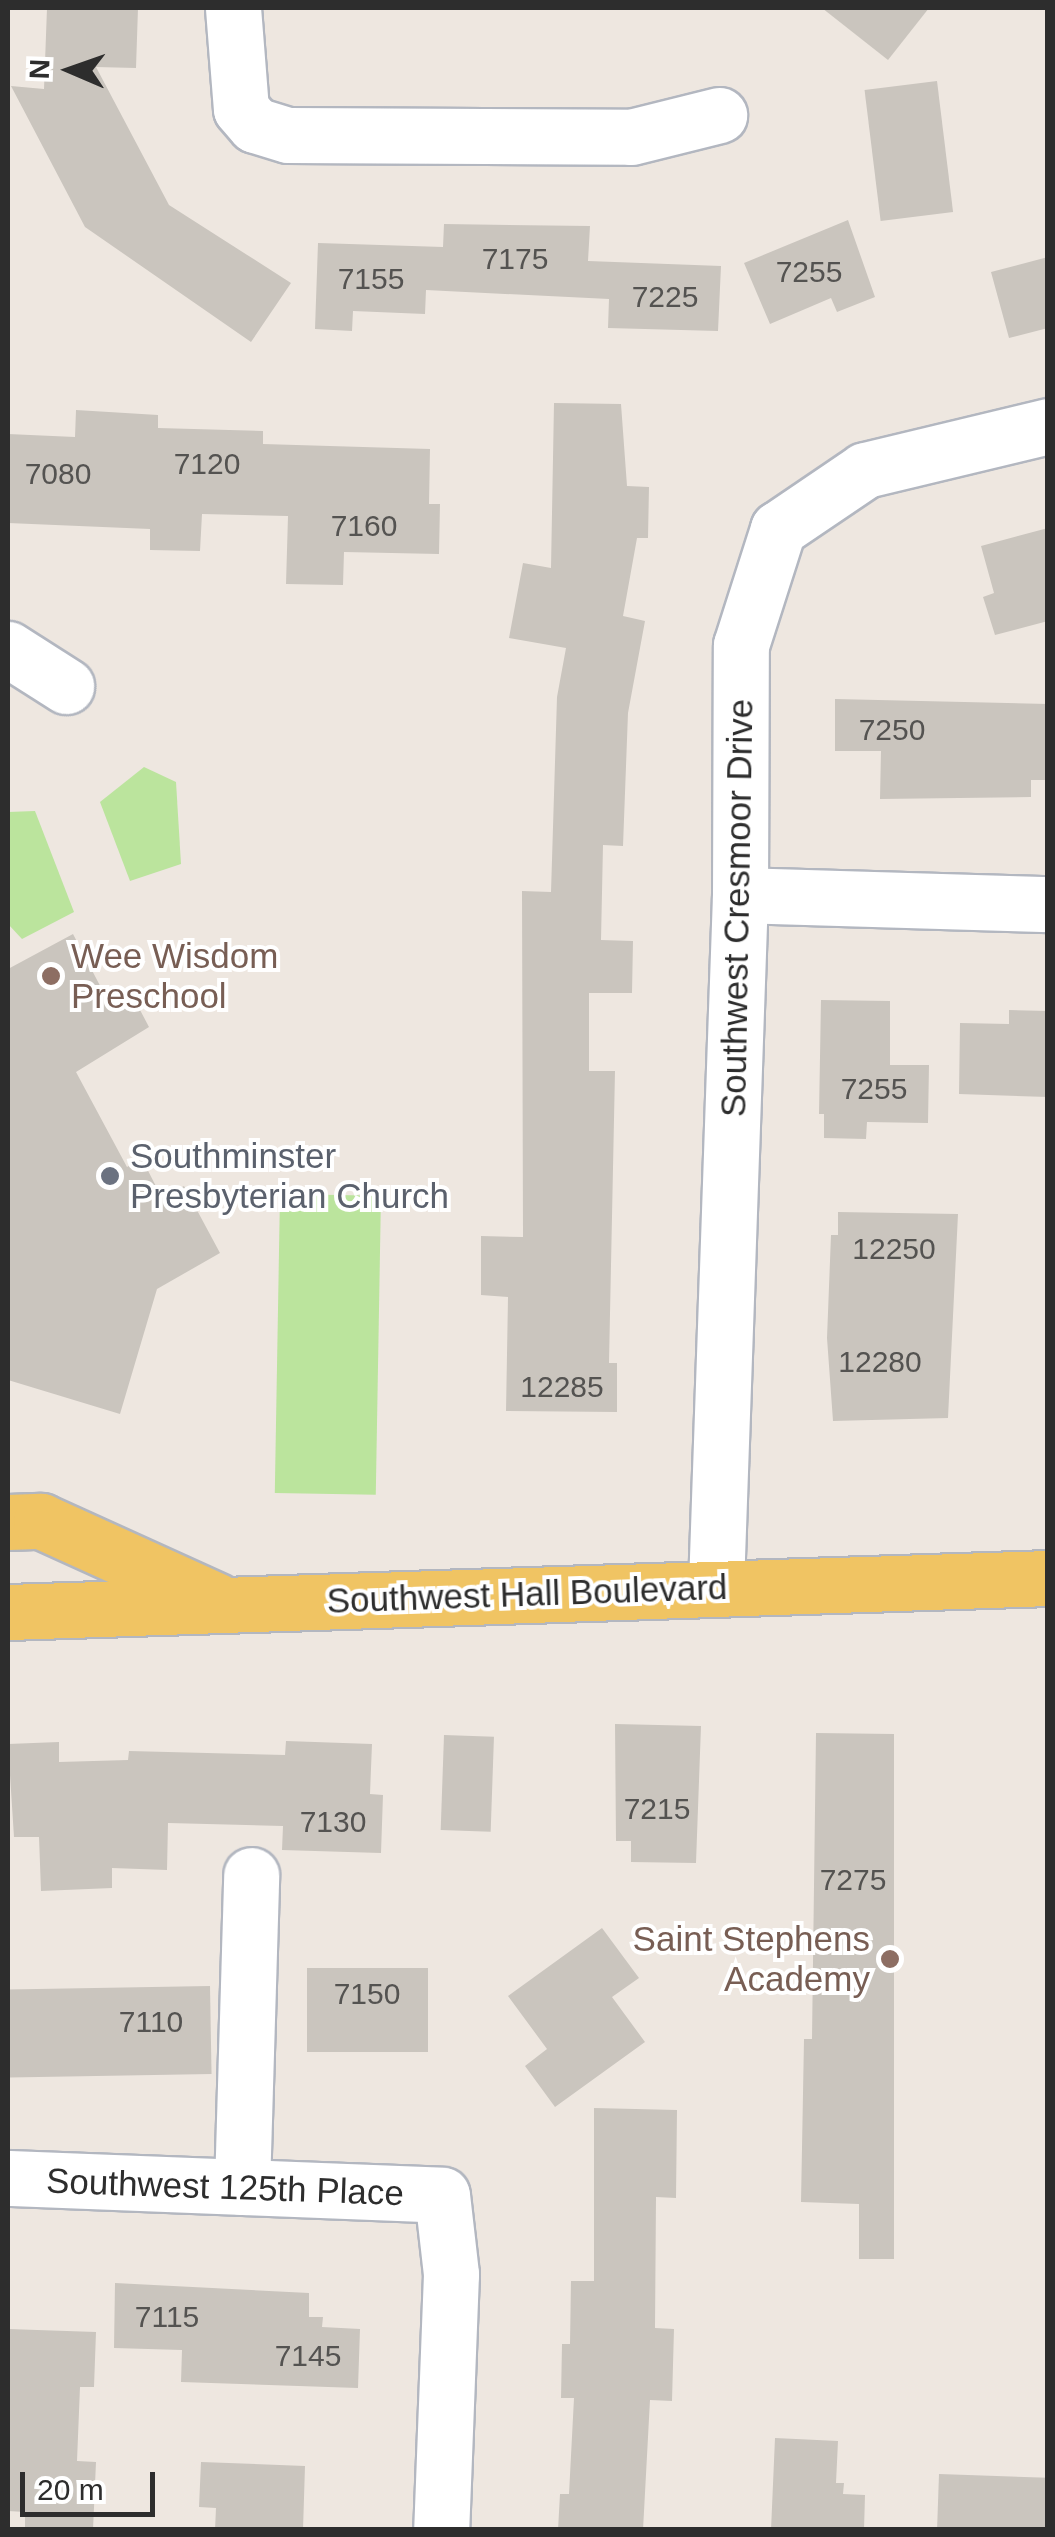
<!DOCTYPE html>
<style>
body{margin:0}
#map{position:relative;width:1055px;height:2537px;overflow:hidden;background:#eee7e0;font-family:Helvetica,sans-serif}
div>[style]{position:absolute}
.green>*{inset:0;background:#bbe49d;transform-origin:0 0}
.building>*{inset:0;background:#cac5be;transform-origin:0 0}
.roads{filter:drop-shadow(2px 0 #b3b7c0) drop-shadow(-2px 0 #b3b7c0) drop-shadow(0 2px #b3b7c0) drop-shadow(0 -2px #b3b7c0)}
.minor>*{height:55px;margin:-27.5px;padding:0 27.5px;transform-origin:27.5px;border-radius:27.5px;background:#fff}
.major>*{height:55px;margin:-27.5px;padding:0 27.5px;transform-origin:27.5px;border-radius:27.5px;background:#f0c463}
.dots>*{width:28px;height:28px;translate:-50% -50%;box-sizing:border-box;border:5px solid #fff;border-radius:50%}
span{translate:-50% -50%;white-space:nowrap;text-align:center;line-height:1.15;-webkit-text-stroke:8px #fff;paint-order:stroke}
.number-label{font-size:30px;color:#545351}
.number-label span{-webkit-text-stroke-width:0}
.street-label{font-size:35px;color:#2d2d2d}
.education-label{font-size:35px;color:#785e54}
.left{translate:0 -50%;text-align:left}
.right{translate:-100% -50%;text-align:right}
.worship-label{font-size:35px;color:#5b616d}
.frame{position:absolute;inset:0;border:10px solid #2d2d2d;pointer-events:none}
.north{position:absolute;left:20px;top:20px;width:100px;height:100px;-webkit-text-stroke:8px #fff;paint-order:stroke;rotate:272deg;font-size:28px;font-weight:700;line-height:40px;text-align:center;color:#2d2d2d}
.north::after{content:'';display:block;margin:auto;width:35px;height:45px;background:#2d2d2d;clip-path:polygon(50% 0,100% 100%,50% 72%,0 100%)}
.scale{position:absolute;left:20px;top:2472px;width:135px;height:45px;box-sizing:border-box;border:5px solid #2d2d2d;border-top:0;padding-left:12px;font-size:30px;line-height:35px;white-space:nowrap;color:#2d2d2d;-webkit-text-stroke:8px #fff;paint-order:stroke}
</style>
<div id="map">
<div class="green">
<i style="clip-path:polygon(144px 767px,176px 782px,181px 864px,130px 881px,100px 802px)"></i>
<i style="clip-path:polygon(35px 811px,74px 912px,22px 939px,8px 924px,8px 812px)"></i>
<i style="left:280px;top:1194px;width:101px;height:299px;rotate:1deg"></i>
</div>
<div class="building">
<i style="clip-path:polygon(47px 8px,138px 8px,136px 68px,96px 67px,169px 205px,291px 283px,251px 342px,85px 227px,11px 86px,44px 89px)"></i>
<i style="clip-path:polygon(822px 8px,929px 8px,888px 60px)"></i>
<i style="left:937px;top:81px;width:132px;height:73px;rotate:83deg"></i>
<i style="clip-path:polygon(848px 220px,875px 297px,837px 312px,831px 298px,770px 324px,744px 263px)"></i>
<i style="clip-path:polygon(444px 224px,590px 226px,588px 261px,721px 266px,718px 331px,608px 328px,609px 299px,426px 290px,425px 314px,353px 311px,352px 331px,315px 329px,318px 243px,443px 247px)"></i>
<i style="clip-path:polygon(1048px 257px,1048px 328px,1009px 338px,991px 272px)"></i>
<i style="clip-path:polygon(554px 403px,621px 404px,627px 486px,649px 487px,648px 538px,637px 538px,623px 616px,645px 621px,628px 713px,623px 846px,603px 845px,601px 940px,633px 941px,632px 993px,589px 993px,589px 1071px,615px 1071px,609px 1363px,617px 1363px,617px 1412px,506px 1411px,508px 1297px,481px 1295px,481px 1236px,523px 1237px,522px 891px,551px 892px,557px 697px,566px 648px,509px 638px,523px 563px,551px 568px)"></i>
<i style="clip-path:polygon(76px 410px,158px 415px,158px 428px,263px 431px,263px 444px,430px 449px,429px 504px,440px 504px,439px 554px,344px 552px,343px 585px,286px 584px,288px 516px,202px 514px,200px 551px,150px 550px,150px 529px,8px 523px,8px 434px,75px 437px)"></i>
<i style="clip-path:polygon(1048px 528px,1048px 621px,995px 635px,983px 597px,994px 593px,981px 546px)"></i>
<i style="clip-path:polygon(835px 699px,1048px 704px,1048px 780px,1031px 780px,1031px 797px,880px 799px,881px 751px,835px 751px)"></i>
<i style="clip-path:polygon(73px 934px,108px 1001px,129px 989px,149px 1027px,76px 1072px,127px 1167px,142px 1159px,162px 1198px,184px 1186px,220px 1253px,157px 1289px,120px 1414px,8px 1380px,8px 969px)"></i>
<i style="clip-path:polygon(821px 1000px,890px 1001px,890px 1065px,929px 1065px,928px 1123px,867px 1122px,866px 1139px,824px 1138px,824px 1114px,819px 1114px)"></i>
<i style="clip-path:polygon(1009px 1010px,1048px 1011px,1048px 1097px,959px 1094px,960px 1023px,1009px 1024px)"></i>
<i style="clip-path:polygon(838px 1212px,958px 1214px,948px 1418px,833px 1421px,827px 1338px,831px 1235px,838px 1235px)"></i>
<i style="clip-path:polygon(615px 1724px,701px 1726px,696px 1863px,631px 1862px,631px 1841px,616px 1841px)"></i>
<i style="clip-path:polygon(816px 1733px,894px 1734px,894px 2259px,859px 2259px,859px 2204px,801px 2202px,804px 2039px,812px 2039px)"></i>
<i style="left:444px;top:1735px;width:50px;height:95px;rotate:2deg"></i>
<i style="clip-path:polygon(286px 1741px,372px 1744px,370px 1794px,383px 1795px,381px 1853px,282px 1850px,283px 1826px,168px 1823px,167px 1870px,112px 1868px,112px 1888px,41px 1891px,39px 1837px,14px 1837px,8px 1744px,59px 1742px,59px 1762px,128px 1760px,129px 1751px,285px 1755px)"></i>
<i style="clip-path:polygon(602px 1928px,639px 1978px,612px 1997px,645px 2042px,555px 2107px,525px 2066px,547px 2049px,508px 1996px)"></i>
<i style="left:307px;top:1968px;width:121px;height:84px"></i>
<i style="left:210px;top:1986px;width:88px;height:202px;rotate:89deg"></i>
<i style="clip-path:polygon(594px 2108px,677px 2110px,676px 2198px,656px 2197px,655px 2328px,674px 2329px,672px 2401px,650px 2400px,643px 2530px,558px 2530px,560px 2494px,569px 2494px,574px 2398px,561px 2398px,562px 2344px,570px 2344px,571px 2281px,594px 2281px)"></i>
<i style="clip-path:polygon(115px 2283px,309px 2293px,309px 2317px,323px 2317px,322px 2327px,360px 2329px,358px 2388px,181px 2382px,182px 2350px,114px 2348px)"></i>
<i style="clip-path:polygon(8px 2329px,96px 2332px,94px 2387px,80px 2387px,77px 2461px,96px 2462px,93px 2530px,25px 2530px,25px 2512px,8px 2511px)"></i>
<i style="clip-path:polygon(775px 2438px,838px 2441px,836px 2483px,844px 2483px,843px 2494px,865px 2495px,864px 2530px,771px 2530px)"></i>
<i style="clip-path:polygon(201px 2462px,305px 2466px,303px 2530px,215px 2530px,216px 2508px,199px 2507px)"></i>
<i style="left:939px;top:2474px;width:109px;height:56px;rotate:2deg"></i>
</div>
<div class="roads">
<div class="minor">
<i style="left:233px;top:8px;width:101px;rotate:85.5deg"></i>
<i style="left:241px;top:109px;width:21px;rotate:49deg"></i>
<i style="left:255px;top:125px;width:34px;rotate:17deg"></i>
<i style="left:288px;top:135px;width:343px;rotate:0.3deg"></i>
<i style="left:631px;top:137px;width:91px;rotate:-14deg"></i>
<i style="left:8px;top:649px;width:69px;rotate:32.5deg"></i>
<i style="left:740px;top:895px;width:308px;rotate:1.7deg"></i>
<i style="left:716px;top:1586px;width:691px;rotate:-88.01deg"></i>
<i style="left:740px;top:895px;width:250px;rotate:-89.8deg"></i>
<i style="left:741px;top:645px;width:122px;rotate:-72.3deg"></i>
<i style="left:778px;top:529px;width:105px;rotate:-34.1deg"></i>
<i style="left:865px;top:470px;width:188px;rotate:-13.5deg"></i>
<i style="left:8px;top:2178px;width:434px;rotate:2.2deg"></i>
<i style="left:442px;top:2195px;width:80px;rotate:83.5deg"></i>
<i style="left:451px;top:2274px;width:256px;rotate:92.2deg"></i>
<i style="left:242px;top:2187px;width:312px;rotate:-88.3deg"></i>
</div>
<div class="major">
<i style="left:8px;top:1522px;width:33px;rotate:-2deg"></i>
<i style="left:41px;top:1521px;width:193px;rotate:24.4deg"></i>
<i style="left:8px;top:1612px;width:1041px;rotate:-1.87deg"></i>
</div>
</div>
<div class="dots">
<i style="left:51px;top:976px;background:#8d6e63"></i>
<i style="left:110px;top:1176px;background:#6b7280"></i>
<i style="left:890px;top:1959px;background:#8d6e63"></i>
</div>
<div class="number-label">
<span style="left:515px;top:259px">7175</span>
<span style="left:809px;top:272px">7255</span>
<span style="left:371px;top:279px">7155</span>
<span style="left:665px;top:297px">7225</span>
<span style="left:207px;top:464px">7120</span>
<span style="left:58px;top:474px">7080</span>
<span style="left:364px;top:526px">7160</span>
<span style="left:892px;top:730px">7250</span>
<span style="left:874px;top:1089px">7255</span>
<span style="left:894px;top:1249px">12250</span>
<span style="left:880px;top:1362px">12280</span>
<span style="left:562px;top:1387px">12285</span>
<span style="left:657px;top:1809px">7215</span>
<span style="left:333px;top:1822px">7130</span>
<span style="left:853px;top:1880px">7275</span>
<span style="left:367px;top:1994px">7150</span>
<span style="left:151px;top:2022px">7110</span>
<span style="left:167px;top:2317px">7115</span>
<span style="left:308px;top:2356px">7145</span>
</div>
<div class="street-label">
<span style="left:737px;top:908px;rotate:-89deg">Southwest Cresmoor Drive</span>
<span style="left:527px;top:1594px;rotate:-2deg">Southwest Hall Boulevard</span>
<span style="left:225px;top:2187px;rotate:2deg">Southwest 125th Place</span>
</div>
<div class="education-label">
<span class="left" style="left:71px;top:976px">Wee Wisdom<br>Preschool</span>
<span class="right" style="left:870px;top:1959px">Saint Stephens<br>Academy</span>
</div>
<div class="worship-label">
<span class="left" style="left:130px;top:1176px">Southminster<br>Presbyterian Church</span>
</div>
<div class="frame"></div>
<div class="north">N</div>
<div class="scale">20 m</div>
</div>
